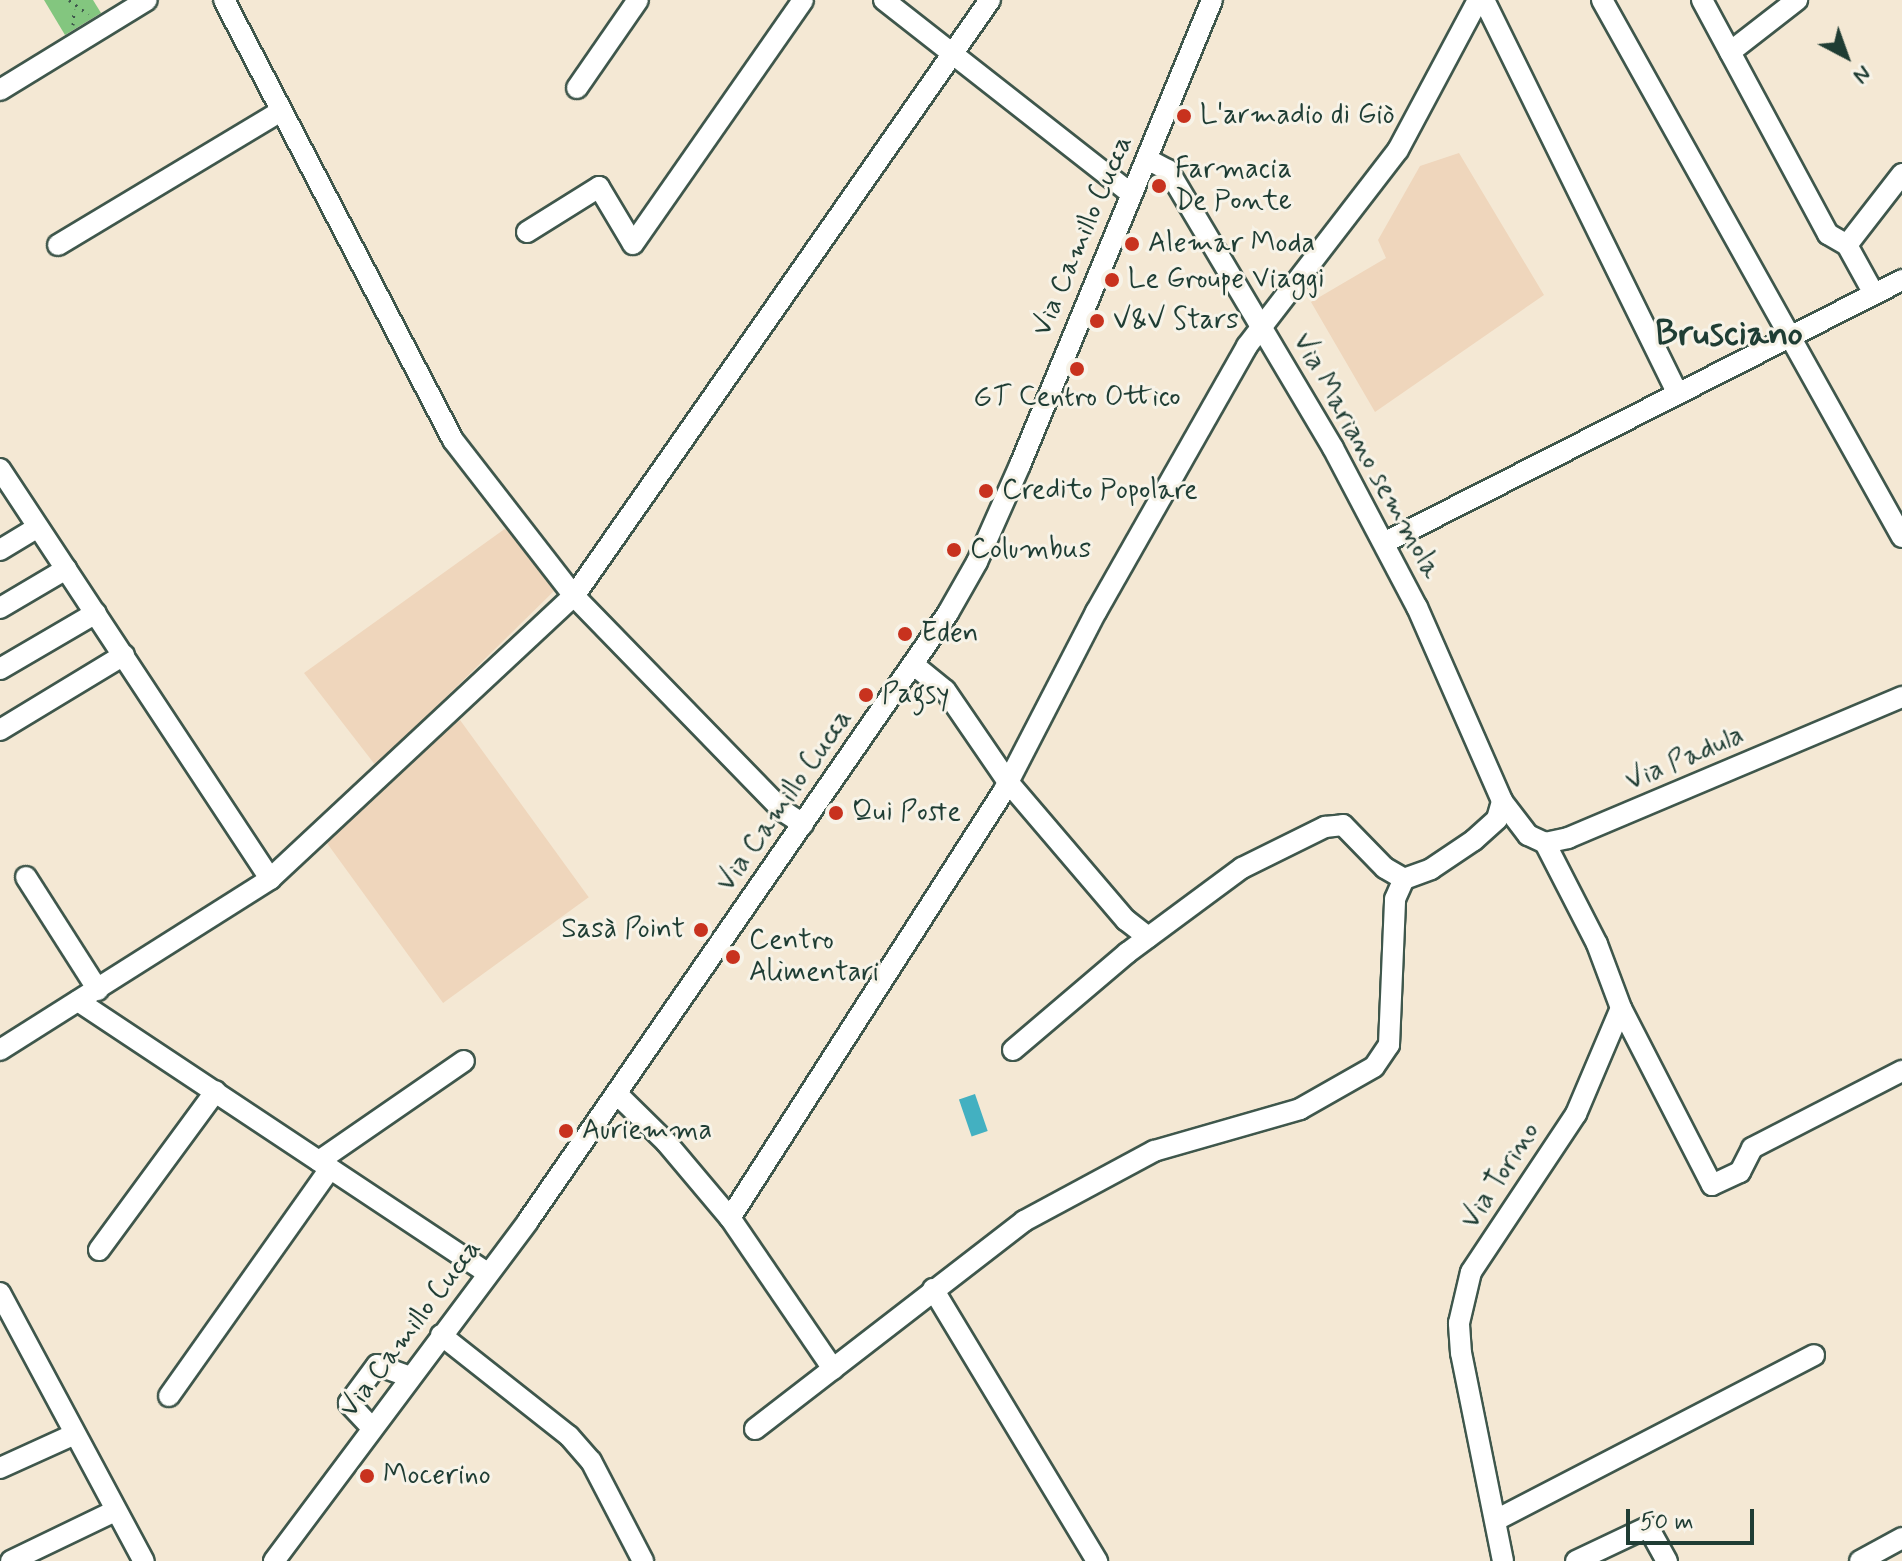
<!DOCTYPE html>
<meta charset="utf-8">
<style>
body{margin:0}
#map{position:relative;width:1902px;height:1561px;overflow:hidden;background:#f4e8d4;font-family:Mynerve,sans-serif}
div>[style]{position:absolute}
.built>*{inset:0;background:#efd6bc;transform-origin:0 0}
.green>*{inset:0;background:#83c67f}
.water>*{inset:0;background:#43b0c1;transform-origin:0 0}
.path>*{height:3px;margin-top:-1.5px;transform-origin:0;background:repeating-linear-gradient(90deg,#3f574c 0 2px,transparent 0 8px)}
.roads{filter:drop-shadow(2px 0 #3f574c) drop-shadow(-2px 0 #3f574c) drop-shadow(0 2px #3f574c) drop-shadow(0 -2px #3f574c)}
.minor>*{height:20px;margin:-10px;padding:0 10px;transform-origin:10px;border-radius:10px;background:#fff}
.dots>*{width:22px;height:22px;translate:-50% -50%;box-sizing:border-box;border:4px solid #f7f3e8;border-radius:50%}
span{translate:-50% -50%;white-space:nowrap;text-align:center;line-height:1.15;-webkit-text-stroke:6px #f7f3e8;paint-order:stroke}
.poi-label{font-size:28px;color:#1f3d34}
.left{translate:0 -50%;text-align:left}
.right{translate:-100% -50%;text-align:right}
.street-label{font-size:28px;color:#1f3d34}
.district-label{font-size:36px;color:#1f3d34;font-weight:700}
.north{position:absolute;left:1806px;top:16px;width:80px;height:80px;-webkit-text-stroke:6px #f7f3e8;paint-order:stroke;rotate:139deg;font-size:22px;font-weight:700;line-height:32px;text-align:center;color:#1f3d34}
.north::after{content:'';display:block;margin:auto;width:28px;height:36px;background:#1f3d34;clip-path:polygon(50% 0,100% 100%,50% 72%,0 100%)}
.scale{position:absolute;left:1626px;top:1509px;width:128px;height:36px;box-sizing:border-box;border:4px solid #1f3d34;border-top:0;padding-left:10px;font-size:24px;line-height:28px;white-space:nowrap;color:#1f3d34;-webkit-text-stroke:6px #f7f3e8;paint-order:stroke}
</style>
<div id="map">
<div class="built">
<i style="clip-path:polygon(1459px 153px,1544px 295px,1375px 412px,1311px 302px,1386px 258px,1378px 240px,1420px 166px)"></i>
<i style="clip-path:polygon(506px 528px,555px 590px,376px 766px,304px 673px)"></i>
<i style="left:460px;top:720px;width:219px;height:180px;rotate:54deg"></i>
</div>
<div class="green">
<i style="clip-path:polygon(44px 0,93px 0,101px 13px,65px 35px)"></i>
</div>
<div class="water">
<i style="left:975px;top:1094px;width:39px;height:17px;rotate:71deg"></i>
</div>
<div class="path">
<i style="left:69px;top:0;width:24px;rotate:36deg"></i>
<i style="left:73px;top:25px;width:16px;rotate:-86deg"></i>
</div>
<div class="roads">
<div class="minor">
<i style="left:224px;top:0;width:496px;rotate:62.5deg"></i>
<i style="left:453px;top:440px;width:197px;rotate:52.2deg"></i>
<i style="left:574px;top:596px;width:300px;rotate:45.8deg"></i>
<i style="left:783px;top:811px;width:24px;rotate:33deg"></i>
<i style="left:884px;top:0;width:314px;rotate:38.1deg"></i>
<i style="left:1484px;top:0;width:437px;rotate:63.8deg"></i>
<i style="left:1602px;top:0;width:615px;rotate:60.81deg"></i>
<i style="left:1702px;top:0;width:266px;rotate:61.7deg"></i>
<i style="left:1828px;top:234px;width:22px;rotate:30deg"></i>
<i style="left:1847px;top:245px;width:56px;rotate:61.1deg"></i>
<i style="left:1730px;top:52px;width:85px;rotate:-37.8deg"></i>
<i style="left:577px;top:88px;width:107px;rotate:-55.3deg"></i>
<i style="left:0;top:90px;width:172px;rotate:-31.5deg"></i>
<i style="left:1147px;top:159px;width:24px;rotate:28deg"></i>
<i style="left:1168px;top:170px;width:323px;rotate:59.3deg"></i>
<i style="left:1333px;top:448px;width:180px;rotate:62.2deg"></i>
<i style="left:1417px;top:607px;width:212px;rotate:66.3deg"></i>
<i style="left:1502px;top:801px;width:43px;rotate:52.6deg"></i>
<i style="left:1528px;top:835px;width:19px;rotate:25deg"></i>
<i style="left:1545px;top:843px;width:24px;rotate:-12deg"></i>
<i style="left:1568px;top:838px;width:363px;rotate:-22.9deg"></i>
<i style="left:527px;top:232px;width:85px;rotate:-32deg"></i>
<i style="left:599px;top:187px;width:66px;rotate:59.2deg"></i>
<i style="left:633px;top:244px;width:297px;rotate:-55.1deg"></i>
<i style="left:58px;top:245px;width:258px;rotate:-31deg"></i>
<i style="left:1847px;top:245px;width:90px;rotate:-52.2deg"></i>
<i style="left:0;top:469px;width:491px;rotate:56.6deg"></i>
<i style="left:1384px;top:543px;width:581px;rotate:-26.92deg"></i>
<i style="left:0;top:550px;width:44px;rotate:-31.2deg"></i>
<i style="left:0;top:608px;width:77px;rotate:-30.6deg"></i>
<i style="left:914px;top:665px;width:40px;rotate:39deg"></i>
<i style="left:945px;top:690px;width:112px;rotate:55.6deg"></i>
<i style="left:1008px;top:782px;width:182px;rotate:49.5deg"></i>
<i style="left:1126px;top:920px;width:28px;rotate:38deg"></i>
<i style="left:0;top:669px;width:111px;rotate:-30.3deg"></i>
<i style="left:0;top:730px;width:145px;rotate:-31.2deg"></i>
<i style="left:26px;top:877px;width:134px;rotate:57.5deg"></i>
<i style="left:78px;top:1001px;width:492px;rotate:33.6deg"></i>
<i style="left:1621px;top:1008px;width:199px;rotate:62.8deg"></i>
<i style="left:1712px;top:1185px;width:31px;rotate:-25deg"></i>
<i style="left:1740px;top:1172px;width:27px;rotate:-63deg"></i>
<i style="left:1752px;top:1148px;width:169px;rotate:-27.2deg"></i>
<i style="left:0;top:1050px;width:320px;rotate:-32.3deg"></i>
<i style="left:270px;top:879px;width:415px;rotate:-43deg"></i>
<i style="left:574px;top:596px;width:727px;rotate:-55.09deg"></i>
<i style="left:1013px;top:1050px;width:150px;rotate:-40.4deg"></i>
<i style="left:1127px;top:953px;width:143px;rotate:-36.5deg"></i>
<i style="left:1242px;top:868px;width:93px;rotate:-26.3deg"></i>
<i style="left:1325px;top:827px;width:18px;rotate:-6deg"></i>
<i style="left:1343px;top:825px;width:60px;rotate:45.7deg"></i>
<i style="left:1385px;top:868px;width:22px;rotate:30deg"></i>
<i style="left:617px;top:1094px;width:69px;rotate:44.4deg"></i>
<i style="left:666px;top:1142px;width:99px;rotate:49.9deg"></i>
<i style="left:730px;top:1218px;width:183px;rotate:55.7deg"></i>
<i style="left:319px;top:1161px;width:176px;rotate:-34.6deg"></i>
<i style="left:730px;top:1218px;width:506px;rotate:-57.35deg"></i>
<i style="left:1003px;top:792px;width:203px;rotate:-62.7deg"></i>
<i style="left:1096px;top:612px;width:306px;rotate:-60.4deg"></i>
<i style="left:1247px;top:346px;width:247px;rotate:-52.4deg"></i>
<i style="left:1398px;top:150px;width:170px;rotate:-61.9deg"></i>
<i style="left:99px;top:1250px;width:197px;rotate:-53.7deg"></i>
<i style="left:933px;top:1289px;width:318px;rotate:58.9deg"></i>
<i style="left:0;top:1293px;width:304px;rotate:61.8deg"></i>
<i style="left:441px;top:1335px;width:163px;rotate:38.3deg"></i>
<i style="left:569px;top:1436px;width:33px;rotate:49deg"></i>
<i style="left:591px;top:1461px;width:113px;rotate:62.5deg"></i>
<i style="left:169px;top:1396px;width:278px;rotate:-54.7deg"></i>
<i style="left:372px;top:1428px;width:34px;rotate:-133deg"></i>
<i style="left:349px;top:1403px;width:47px;rotate:-53.6deg"></i>
<i style="left:377px;top:1365px;width:35px;rotate:20deg"></i>
<i style="left:755px;top:1429px;width:340px;rotate:-37.7deg"></i>
<i style="left:1024px;top:1221px;width:148px;rotate:-28.3deg"></i>
<i style="left:1154px;top:1151px;width:152px;rotate:-16deg"></i>
<i style="left:1300px;top:1109px;width:85px;rotate:-29.6deg"></i>
<i style="left:1374px;top:1067px;width:27px;rotate:-56deg"></i>
<i style="left:1389px;top:1045px;width:146px;rotate:-87.6deg"></i>
<i style="left:1395px;top:899px;width:22px;rotate:-66deg"></i>
<i style="left:1404px;top:879px;width:29px;rotate:-20deg"></i>
<i style="left:1431px;top:869px;width:52px;rotate:-34deg"></i>
<i style="left:1474px;top:840px;width:31px;rotate:-42deg"></i>
<i style="left:1497px;top:819px;width:19px;rotate:-74deg"></i>
<i style="left:0;top:1468px;width:82px;rotate:-24.4deg"></i>
<i style="left:1498px;top:1519px;width:356px;rotate:-27.4deg"></i>
<i style="left:11px;top:1561px;width:115px;rotate:-25.7deg"></i>
<i style="left:274px;top:1561px;width:424px;rotate:-53.2deg"></i>
<i style="left:528px;top:1221px;width:739px;rotate:-55.36deg"></i>
<i style="left:948px;top:613px;width:59px;rotate:-60.4deg"></i>
<i style="left:977px;top:562px;width:106px;rotate:-66.1deg"></i>
<i style="left:1020px;top:465px;width:503px;rotate:-67.56deg"></i>
<i style="left:1503px;top:1561px;width:212px;rotate:-101.4deg"></i>
<i style="left:1461px;top:1353px;width:30px;rotate:-94deg"></i>
<i style="left:1459px;top:1323px;width:52px;rotate:-76.8deg"></i>
<i style="left:1471px;top:1272px;width:190px;rotate:-56.4deg"></i>
<i style="left:1576px;top:1114px;width:115px;rotate:-67deg"></i>
<i style="left:1621px;top:1008px;width:68px;rotate:-110.6deg"></i>
<i style="left:1597px;top:944px;width:114px;rotate:-117.2deg"></i>
<i style="left:1576px;top:1561px;width:80px;rotate:-25.3deg"></i>
<i style="left:1648px;top:1527px;width:39px;rotate:61deg"></i>
<i style="left:1860px;top:1561px;width:48px;rotate:-28.7deg"></i>
</div>
</div>
<div class="dots">
<i style="left:1184px;top:116px;background:#c8321e"></i>
<i style="left:1159px;top:186px;background:#c8321e"></i>
<i style="left:1132px;top:244px;background:#c8321e"></i>
<i style="left:1112px;top:280px;background:#c8321e"></i>
<i style="left:1097px;top:321px;background:#c8321e"></i>
<i style="left:1077px;top:369px;background:#c8321e"></i>
<i style="left:986px;top:491px;background:#c8321e"></i>
<i style="left:954px;top:550px;background:#c8321e"></i>
<i style="left:905px;top:634px;background:#c8321e"></i>
<i style="left:866px;top:695px;background:#c8321e"></i>
<i style="left:836px;top:813px;background:#c8321e"></i>
<i style="left:701px;top:930px;background:#c8321e"></i>
<i style="left:733px;top:957px;background:#c8321e"></i>
<i style="left:566px;top:1131px;background:#c8321e"></i>
<i style="left:367px;top:1476px;background:#c8321e"></i>
</div>
<div class="poi-label">
<span class="left" style="left:1200px;top:116px">L'armadio di Giò</span>
<span class="left" style="left:1175px;top:186px">Farmacia<br>De Ponte</span>
<span class="left" style="left:1148px;top:244px">Alemar Moda</span>
<span class="left" style="left:1128px;top:280px">Le Groupe Viaggi</span>
<span class="left" style="left:1113px;top:321px">V&amp;V Stars</span>
<span style="left:1077px;top:398px">GT Centro Ottico</span>
<span class="left" style="left:1002px;top:491px">Credito Popolare</span>
<span class="left" style="left:970px;top:550px">Columbus</span>
<span class="left" style="left:921px;top:634px">Eden</span>
<span class="left" style="left:882px;top:695px">Pagsy</span>
<span class="left" style="left:852px;top:813px">Qui Poste</span>
<span class="right" style="left:685px;top:930px">Sasà Point</span>
<span class="left" style="left:749px;top:957px">Centro<br>Alimentari</span>
<span class="left" style="left:582px;top:1131px">Auriemma</span>
<span class="left" style="left:383px;top:1476px">Mocerino</span>
</div>
<div class="street-label">
<span style="left:1083px;top:236px;rotate:-67deg">Via Camillo Cucca</span>
<span style="left:1366px;top:456px;rotate:61deg">Via Mariano semmola</span>
<span style="left:1685px;top:759px;rotate:-23deg">Via Padula</span>
<span style="left:785px;top:801px;rotate:-55deg">Via Camillo Cucca</span>
<span style="left:1501px;top:1176px;rotate:-57deg">Via Torino</span>
<span style="left:411px;top:1329px;rotate:-53deg">Via Camillo Cucca</span>
</div>
<div class="district-label">
<span style="left:1729px;top:335px">Brusciano</span>
</div>
<div class="north">N</div>
<div class="scale">50 m</div>
</div>
